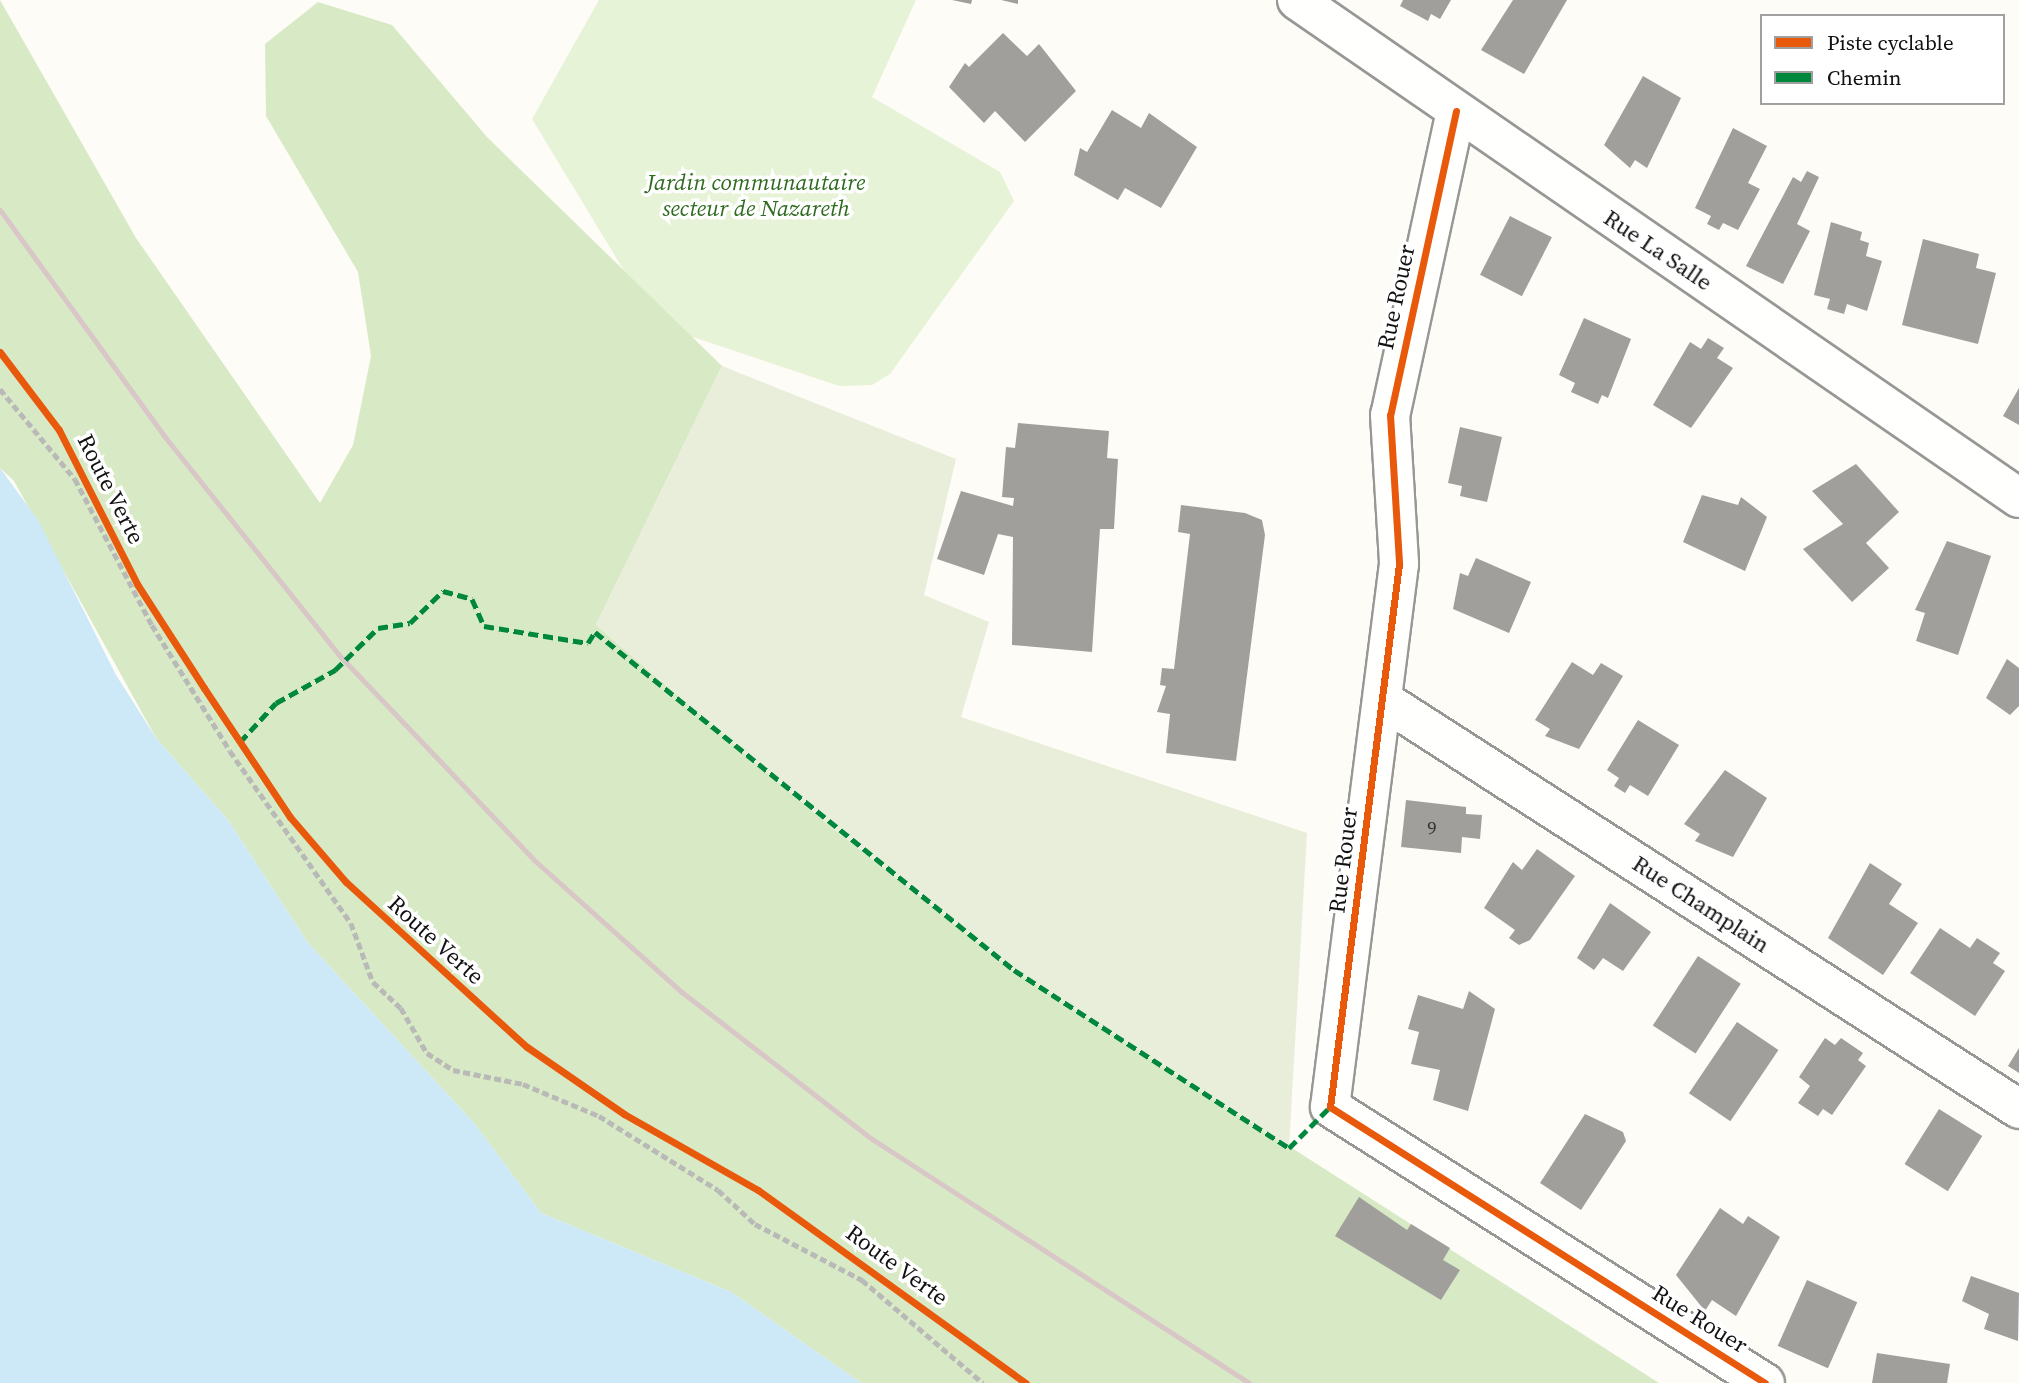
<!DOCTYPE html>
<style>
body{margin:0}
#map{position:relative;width:2019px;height:1383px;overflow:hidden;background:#fdfcf7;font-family:"Source Serif 4",serif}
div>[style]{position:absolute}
.green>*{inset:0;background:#e7f3d7}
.forest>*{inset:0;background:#d8eac5}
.cemetery>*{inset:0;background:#e9eedb}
.water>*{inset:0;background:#cde8f7}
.building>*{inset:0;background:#a19f9c;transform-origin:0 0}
.path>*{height:4.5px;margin-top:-2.25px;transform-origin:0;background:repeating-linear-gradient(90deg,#b9b9b8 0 7px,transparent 0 10.5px)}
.roads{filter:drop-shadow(2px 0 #979795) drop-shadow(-2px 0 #979795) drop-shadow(0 2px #979795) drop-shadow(0 -2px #979795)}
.minor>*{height:38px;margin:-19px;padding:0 19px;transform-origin:19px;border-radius:19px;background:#fffffe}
.rail>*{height:5px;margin:-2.5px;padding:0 2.5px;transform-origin:2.5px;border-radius:2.5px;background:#d9c6c7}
.quiet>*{height:5px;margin-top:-2.5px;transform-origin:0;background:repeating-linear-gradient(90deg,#00873e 0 10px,transparent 0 15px)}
.cycleway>*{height:7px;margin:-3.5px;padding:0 3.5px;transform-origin:3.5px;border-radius:3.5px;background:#e8590c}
span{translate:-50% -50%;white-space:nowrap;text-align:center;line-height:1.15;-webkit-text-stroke:7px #fff;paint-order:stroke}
.number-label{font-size:19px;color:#353434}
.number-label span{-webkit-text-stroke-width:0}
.park-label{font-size:23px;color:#2f6b1f;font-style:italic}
.street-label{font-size:23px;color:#111}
.legend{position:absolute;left:1760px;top:14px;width:245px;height:91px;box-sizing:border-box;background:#fff;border:2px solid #a0a0a0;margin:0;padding:9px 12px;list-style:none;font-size:21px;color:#111}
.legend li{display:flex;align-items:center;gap:14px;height:35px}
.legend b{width:35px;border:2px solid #a0a0a0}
</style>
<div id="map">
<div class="green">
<i style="clip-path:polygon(599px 0,916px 0,872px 97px,1000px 172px,1014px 201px,890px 374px,872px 385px,839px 386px,657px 325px,532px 119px)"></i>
</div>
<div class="forest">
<i style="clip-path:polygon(0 0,136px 238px,320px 503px,353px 445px,371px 356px,358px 272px,266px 116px,265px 44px,318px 2px,392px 25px,487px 137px,722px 366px,596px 625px,831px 827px,1014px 970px,1659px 1383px,861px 1383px,731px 1292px,541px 1213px,474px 1123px,308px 943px,228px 820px,156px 738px,14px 481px,0 468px)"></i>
</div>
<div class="cemetery">
<i style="clip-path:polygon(722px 366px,956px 459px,924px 595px,989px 622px,961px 717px,1307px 833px,1289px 1148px,1014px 970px,831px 827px,596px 625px)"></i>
</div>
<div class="water">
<i style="clip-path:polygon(0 468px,38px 520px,116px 675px,156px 738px,228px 820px,308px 943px,474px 1123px,541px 1213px,731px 1292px,861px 1383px,0 1383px)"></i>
</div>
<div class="building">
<i style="clip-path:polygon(952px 0,972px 0,971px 4px)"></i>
<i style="clip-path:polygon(1001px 0,1018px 0,1018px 4px)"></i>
<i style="clip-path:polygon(1403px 0,1451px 0,1440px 19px,1431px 14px,1428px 21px,1400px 6px)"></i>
<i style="clip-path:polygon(1513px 0,1567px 0,1524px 74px,1481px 50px)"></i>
<i style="clip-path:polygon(1003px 33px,1027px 56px,1039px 44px,1076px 91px,1025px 142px,995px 111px,984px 123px,949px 87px,965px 63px,969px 67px)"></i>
<i style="clip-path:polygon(1643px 76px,1681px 98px,1647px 168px,1635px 160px,1630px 168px,1604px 145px)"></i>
<i style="clip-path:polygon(1112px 110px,1141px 128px,1149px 113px,1197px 147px,1161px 208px,1125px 188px,1118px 200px,1074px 175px,1080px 148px,1087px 152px)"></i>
<i style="clip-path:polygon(1733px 128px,1767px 146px,1748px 183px,1760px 189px,1738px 230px,1723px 223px,1719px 230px,1707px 224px,1711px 216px,1695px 208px)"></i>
<i style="clip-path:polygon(1807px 171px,1819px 177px,1797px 224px,1810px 231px,1783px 284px,1746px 266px,1793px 177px,1801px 182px)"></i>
<i style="left:1510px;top:216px;width:47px;height:66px;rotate:27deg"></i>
<i style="clip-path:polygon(1831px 222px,1862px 232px,1860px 240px,1869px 243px,1866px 256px,1882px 261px,1867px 311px,1847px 304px,1844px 314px,1827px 309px,1830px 299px,1814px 295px)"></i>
<i style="clip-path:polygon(1923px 239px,1979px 254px,1976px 268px,1996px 273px,1978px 344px,1902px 325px)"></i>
<i style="clip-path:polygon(1584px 318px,1631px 339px,1608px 398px,1602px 395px,1598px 404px,1571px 392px,1575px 383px,1559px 375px)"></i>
<i style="clip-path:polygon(1708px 338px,1724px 348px,1717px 358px,1733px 368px,1691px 428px,1653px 405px,1690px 342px,1701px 349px)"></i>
<i style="clip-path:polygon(2019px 388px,2019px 425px,2003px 416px)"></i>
<i style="clip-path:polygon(1018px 423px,1109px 431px,1107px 458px,1118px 459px,1114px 529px,1100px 529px,1092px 652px,1012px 645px,1013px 537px,998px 534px,984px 575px,937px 559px,961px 491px,1013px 506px,1014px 498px,1002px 497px,1006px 447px,1015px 448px)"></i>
<i style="clip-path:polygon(1460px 427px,1502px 437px,1487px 502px,1460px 496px,1462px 486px,1448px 483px)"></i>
<i style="clip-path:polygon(1856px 464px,1899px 512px,1866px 543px,1889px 568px,1852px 602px,1803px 549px,1843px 524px,1812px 491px)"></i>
<i style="clip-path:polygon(1702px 495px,1738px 505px,1741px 497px,1767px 517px,1745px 571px,1683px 542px)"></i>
<i style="clip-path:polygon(1181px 505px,1245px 513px,1262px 520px,1265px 535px,1236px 761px,1166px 753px,1170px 714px,1157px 712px,1166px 686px,1160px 685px,1162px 668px,1174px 669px,1190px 534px,1178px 532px)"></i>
<i style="clip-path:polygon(1947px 541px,1991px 556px,1958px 655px,1916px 641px,1925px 613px,1915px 610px)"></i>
<i style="clip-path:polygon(1476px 558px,1531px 582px,1509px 633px,1453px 609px,1460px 573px,1468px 576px)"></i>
<i style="clip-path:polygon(2007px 659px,2019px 668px,2019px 706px,2010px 715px,1986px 698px)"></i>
<i style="clip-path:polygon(1572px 662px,1593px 675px,1601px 663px,1623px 676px,1579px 749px,1545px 736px,1550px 729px,1535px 720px)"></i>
<i style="clip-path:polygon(1638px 720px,1679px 745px,1648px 796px,1630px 785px,1625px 793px,1614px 786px,1619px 778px,1607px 770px)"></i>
<i style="clip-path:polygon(1725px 770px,1767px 798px,1733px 857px,1695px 841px,1700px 834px,1684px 824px)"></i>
<i style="clip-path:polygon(1406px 800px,1466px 807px,1466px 814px,1482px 815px,1480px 839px,1462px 837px,1461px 853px,1401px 847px)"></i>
<i style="clip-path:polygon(1537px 849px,1575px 876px,1530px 940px,1519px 945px,1509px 938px,1515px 930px,1484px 908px,1513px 862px,1522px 870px)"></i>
<i style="clip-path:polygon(1870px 863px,1902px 884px,1889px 904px,1918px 923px,1883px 975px,1828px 938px)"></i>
<i style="clip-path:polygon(1610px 903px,1651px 932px,1623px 971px,1603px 958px,1594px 970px,1577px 958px)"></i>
<i style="clip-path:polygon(1940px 928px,1970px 948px,1977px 938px,2000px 953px,1993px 963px,2005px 971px,1975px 1016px,1910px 973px)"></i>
<i style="left:1698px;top:956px;width:51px;height:83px;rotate:33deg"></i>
<i style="clip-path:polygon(1469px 991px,1495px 1009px,1468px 1111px,1433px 1100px,1440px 1070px,1411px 1064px,1419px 1032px,1408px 1029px,1418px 995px,1463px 1009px)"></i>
<i style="left:1737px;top:1022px;width:50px;height:86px;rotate:34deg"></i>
<i style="clip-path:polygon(1825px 1038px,1835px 1045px,1841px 1038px,1863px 1053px,1858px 1060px,1866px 1066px,1832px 1115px,1823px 1109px,1818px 1116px,1798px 1103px,1810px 1086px,1799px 1077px)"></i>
<i style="clip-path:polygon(2019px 1048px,2019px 1073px,2008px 1066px)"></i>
<i style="left:1939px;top:1109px;width:51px;height:65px;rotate:32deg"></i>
<i style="clip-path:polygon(1585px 1114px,1623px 1132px,1626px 1141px,1581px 1210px,1540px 1183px)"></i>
<i style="clip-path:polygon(1359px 1197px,1407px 1230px,1411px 1224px,1450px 1248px,1443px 1260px,1460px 1270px,1441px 1300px,1335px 1236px)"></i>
<i style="clip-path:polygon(1720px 1208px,1743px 1224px,1748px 1216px,1780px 1237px,1736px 1316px,1712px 1300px,1705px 1311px,1676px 1275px)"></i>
<i style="clip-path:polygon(1971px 1276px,2019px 1293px,2018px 1341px,1984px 1329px,1989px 1314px,1962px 1301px)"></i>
<i style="left:1807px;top:1280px;width:55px;height:72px;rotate:24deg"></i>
<i style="clip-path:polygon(1877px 1353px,1950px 1364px,1947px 1383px,1872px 1383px)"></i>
</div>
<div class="path">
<i style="left:0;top:389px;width:117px;rotate:50.2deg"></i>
<i style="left:75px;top:479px;width:165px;rotate:62.2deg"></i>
<i style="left:152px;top:625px;width:148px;rotate:58.2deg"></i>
<i style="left:230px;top:751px;width:210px;rotate:54.9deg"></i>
<i style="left:351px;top:923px;width:63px;rotate:69.6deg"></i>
<i style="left:373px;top:982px;width:38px;rotate:43deg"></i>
<i style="left:401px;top:1008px;width:52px;rotate:60deg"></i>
<i style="left:427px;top:1053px;width:31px;rotate:33deg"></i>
<i style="left:453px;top:1070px;width:71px;rotate:11.3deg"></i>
<i style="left:523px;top:1084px;width:82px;rotate:22.8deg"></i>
<i style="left:599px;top:1116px;width:140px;rotate:31.9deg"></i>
<i style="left:718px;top:1190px;width:50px;rotate:42.6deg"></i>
<i style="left:755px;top:1224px;width:121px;rotate:27.6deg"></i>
<i style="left:862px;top:1280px;width:159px;rotate:40.4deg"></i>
</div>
<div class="roads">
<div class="minor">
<i style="left:1297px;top:0;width:877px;rotate:34.6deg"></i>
<i style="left:1456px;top:111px;width:311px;rotate:102.2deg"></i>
<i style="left:1390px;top:415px;width:149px;rotate:86.5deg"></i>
<i style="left:1399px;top:564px;width:547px;rotate:97.24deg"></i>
<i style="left:1330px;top:1107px;width:515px;rotate:32.39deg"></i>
<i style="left:1383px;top:700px;width:756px;rotate:32.74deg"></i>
</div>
</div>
<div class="rail">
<i style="left:0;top:210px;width:281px;rotate:54deg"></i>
<i style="left:165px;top:437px;width:278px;rotate:51.4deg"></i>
<i style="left:338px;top:654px;width:284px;rotate:46.4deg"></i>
<i style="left:534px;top:860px;width:200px;rotate:41.8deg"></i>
<i style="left:683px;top:993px;width:239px;rotate:37.7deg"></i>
<i style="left:872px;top:1139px;width:449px;rotate:32.9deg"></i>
</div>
<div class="quiet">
<i style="left:240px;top:742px;width:53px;rotate:-47.3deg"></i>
<i style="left:276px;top:703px;width:68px;rotate:-29.2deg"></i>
<i style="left:335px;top:670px;width:60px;rotate:-44.3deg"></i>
<i style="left:378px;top:628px;width:32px;rotate:-9deg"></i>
<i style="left:410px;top:623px;width:46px;rotate:-44.1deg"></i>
<i style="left:443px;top:591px;width:30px;rotate:15deg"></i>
<i style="left:472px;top:599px;width:30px;rotate:66deg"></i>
<i style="left:484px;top:626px;width:105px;rotate:9.3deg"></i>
<i style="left:588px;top:643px;width:13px;rotate:-58deg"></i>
<i style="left:595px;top:632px;width:538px;rotate:38.89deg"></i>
<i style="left:1014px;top:970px;width:328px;rotate:32.9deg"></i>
<i style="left:1289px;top:1148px;width:58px;rotate:-45deg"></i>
</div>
<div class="cycleway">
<i style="left:1456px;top:111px;width:311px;rotate:102.2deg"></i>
<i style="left:1390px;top:415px;width:149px;rotate:86.5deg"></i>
<i style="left:1399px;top:564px;width:547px;rotate:97.24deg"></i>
<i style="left:1330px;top:1107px;width:515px;rotate:32.39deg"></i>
<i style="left:0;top:352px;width:98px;rotate:52.9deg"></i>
<i style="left:59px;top:430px;width:173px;rotate:63.1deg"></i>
<i style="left:137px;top:584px;width:124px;rotate:57.2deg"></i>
<i style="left:204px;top:688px;width:155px;rotate:56.3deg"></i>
<i style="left:290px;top:817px;width:86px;rotate:49.3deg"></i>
<i style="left:346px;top:882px;width:245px;rotate:42.4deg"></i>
<i style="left:527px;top:1047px;width:118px;rotate:34.6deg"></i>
<i style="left:624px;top:1114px;width:154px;rotate:29.6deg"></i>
<i style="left:758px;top:1190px;width:330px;rotate:35.8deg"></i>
</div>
<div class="number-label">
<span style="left:1432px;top:828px">9</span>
</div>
<div class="park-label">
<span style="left:756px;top:195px">Jardin communautaire<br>secteur de Nazareth</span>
</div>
<div class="street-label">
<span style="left:1658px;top:250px;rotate:34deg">Rue La Salle</span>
<span style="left:1396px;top:297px;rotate:-78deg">Rue Rouer</span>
<span style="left:111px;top:489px;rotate:63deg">Route Verte</span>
<span style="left:1343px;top:860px;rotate:-83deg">Rue Rouer</span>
<span style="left:1701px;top:904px;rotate:33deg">Rue Champlain</span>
<span style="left:436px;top:940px;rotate:42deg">Route Verte</span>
<span style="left:897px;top:1265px;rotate:36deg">Route Verte</span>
<span style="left:1700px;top:1319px;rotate:32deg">Rue Rouer</span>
</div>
<ul class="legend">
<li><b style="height:9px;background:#e8590c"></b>Piste cyclable</li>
<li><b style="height:9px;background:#00873e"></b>Chemin</li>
</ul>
</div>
